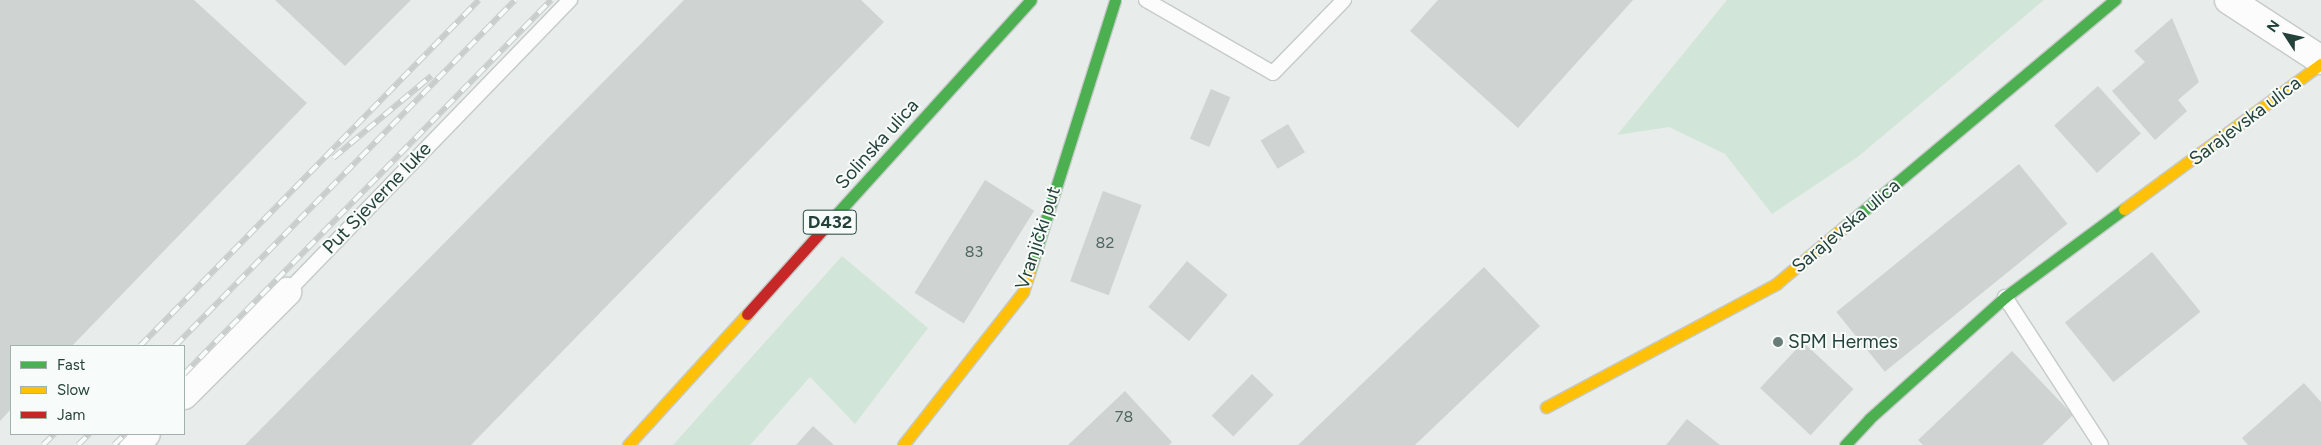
<!DOCTYPE html>
<meta charset="utf-8">
<style>
body{margin:0}
#map{position:relative;width:2321px;height:445px;overflow:hidden;background:#e8edeb;font-family:Figtree,sans-serif}
div>[style]{position:absolute}
.green>*{inset:0;background:#d1e6d8}
.building>*{inset:0;background:#cfd4d2;transform-origin:0 0}
.roads{filter:drop-shadow(1px 0 #c5cac8) drop-shadow(-1px 0 #c5cac8) drop-shadow(0 1px #c5cac8) drop-shadow(0 -1px #c5cac8)}
.lane>*{height:14px;margin:-7px;padding:0 7px;transform-origin:7px;border-radius:7px;background:#fcfcfc}
.street>*{height:28px;margin:-14px;padding:0 14px;transform-origin:14px;border-radius:14px;background:#fcfcfc}
.fast>*{height:11px;margin:-5.5px;padding:0 5.5px;transform-origin:5.5px;border-radius:5.5px;background:#4caf50}
.slow>*{height:11px;margin:-5.5px;padding:0 5.5px;transform-origin:5.5px;border-radius:5.5px;background:#ffc107}
.jam>*{height:11px;margin:-5.5px;padding:0 5.5px;transform-origin:5.5px;border-radius:5.5px;background:#c62828}
.rail>*{height:5.5px;margin-top:-2.75px;transform-origin:0;background:repeating-linear-gradient(90deg,#f7fbf9 0 11px,#c9cdcc 0 22px);box-sizing:border-box;border-block:1px solid #c9cdcc}
.dots>*{width:14px;height:14px;translate:-50% -50%;box-sizing:border-box;border:2px solid #f7fbf9;border-radius:50%}
span{translate:-50% -50%;white-space:nowrap;text-align:center;line-height:1.15;-webkit-text-stroke:4px #f7fbf9;paint-order:stroke}
.number-label{font-size:16px;color:#506761}
.number-label span{-webkit-text-stroke-width:0}
.shield-label span{padding:1px 4px;background:#f7fbf9;border:1px solid;border-radius:4px;-webkit-text-stroke-width:0}
.shield-label{font-size:18px;color:#24423a;font-weight:700}
.street-label{font-size:19px;color:#24423a}
.poi-label{font-size:19px;color:#24423a}
.left{translate:0 -50%;text-align:left}
.legend{position:absolute;left:10px;top:345px;width:175px;height:90px;box-sizing:border-box;background:#f7fbf9;border:1px solid #a3b1ad;margin:0;padding:6px 9px;list-style:none;font-size:15px;color:#24423a}
.legend li{display:flex;align-items:center;gap:10px;height:25px}
.legend b{width:25px;border:1px solid #a3b1ad}
.north{position:absolute;left:2261px;top:10px;width:50px;height:50px;-webkit-text-stroke:4px #f7fbf9;paint-order:stroke;rotate:305deg;font-size:14px;font-weight:700;line-height:20px;text-align:center;color:#24423a}
.north::after{content:'';display:block;margin:auto;width:18px;height:22px;background:#24423a;clip-path:polygon(50% 0,100% 100%,50% 72%,0 100%)}
</style>
<div id="map">
<div class="green">
<i style="clip-path:polygon(1727px 0,2044px 0,1859px 156px,1772px 214px,1725px 154px,1669px 127px,1617px 135px)"></i>
<i style="clip-path:polygon(842px 256px,928px 328px,855px 424px,810px 377px,750px 445px,673px 445px)"></i>
</div>
<div class="building">
<i style="clip-path:polygon(0 0,194px 0,307px 103px,72px 346px,11px 346px,11px 409px,0 421px)"></i>
<i style="clip-path:polygon(275px 0,411px 0,345px 66px)"></i>
<i style="clip-path:polygon(684px 0,861px 0,884px 22px,471px 445px,245px 445px)"></i>
<i style="clip-path:polygon(1438px 0,1633px 0,1518px 128px,1410px 31px)"></i>
<i style="clip-path:polygon(2172px 18px,2199px 82px,2178px 100px,2187px 111px,2155px 140px,2112px 91px,2145px 62px,2134px 51px)"></i>
<i style="left:2098px;top:86px;width:64px;height:59px;rotate:48deg"></i>
<i style="left:1211px;top:89px;width:21px;height:54px;rotate:23deg"></i>
<i style="left:1288px;top:124px;width:33px;height:32px;rotate:59deg"></i>
<i style="left:2019px;top:164px;width:77px;height:235px;rotate:51deg"></i>
<i style="left:985px;top:180px;width:58px;height:133px;rotate:32deg"></i>
<i style="left:1103px;top:191px;width:41px;height:96px;rotate:20deg"></i>
<i style="left:2152px;top:252px;width:77px;height:112px;rotate:51deg"></i>
<i style="left:1187px;top:261px;width:53px;height:60px;rotate:40deg"></i>
<i style="clip-path:polygon(1484px 267px,1540px 326px,1415px 445px,1298px 445px)"></i>
<i style="left:1803px;top:342px;width:69px;height:63px;rotate:43deg"></i>
<i style="clip-path:polygon(2012px 351px,2073px 415px,2042px 445px,1923px 445px,1918px 440px)"></i>
<i style="left:1252px;top:374px;width:30px;height:58px;rotate:44deg"></i>
<i style="clip-path:polygon(2304px 383px,2321px 402px,2321px 445px,2248px 445px,2242px 438px)"></i>
<i style="clip-path:polygon(1125px 391px,1172px 442px,1169px 445px,1068px 445px)"></i>
<i style="clip-path:polygon(1687px 419px,1720px 445px,1666px 445px)"></i>
<i style="clip-path:polygon(813px 426px,834px 445px,796px 445px)"></i>
</div>
<div class="roads">
<div class="lane">
<i style="left:1146px;top:0;width:146px;rotate:29.9deg"></i>
<i style="left:1273px;top:73px;width:102px;rotate:-45.8deg"></i>
<i style="left:287px;top:292px;width:407px;rotate:-45.9deg"></i>
<i style="left:2005px;top:297px;width:176px;rotate:57deg"></i>
</div>
<div class="street">
<i style="left:2229px;top:0;width:110px;rotate:33.1deg"></i>
<i style="left:184px;top:395px;width:146px;rotate:-45deg"></i>
<i style="left:134px;top:445px;width:16px;rotate:-43deg"></i>
</div>
<div class="fast">
<i style="left:834px;top:217px;width:293px;rotate:-47.8deg"></i>
<i style="left:1844px;top:227px;width:354px;rotate:-40deg"></i>
<i style="left:1030px;top:270px;width:283px;rotate:-72.5deg"></i>
<i style="left:1845px;top:445px;width:35px;rotate:-47deg"></i>
<i style="left:1869px;top:419px;width:183px;rotate:-41.9deg"></i>
<i style="left:2005px;top:297px;width:148px;rotate:-36.5deg"></i>
</div>
<div class="slow">
<i style="left:2124px;top:209px;width:245px;rotate:-36.4deg"></i>
<i style="left:1546px;top:407px;width:261px;rotate:-28.1deg"></i>
<i style="left:1776px;top:284px;width:89px;rotate:-40deg"></i>
<i style="left:628px;top:445px;width:177px;rotate:-47.7deg"></i>
<i style="left:903px;top:445px;width:194px;rotate:-51.9deg"></i>
<i style="left:1023px;top:292px;width:23px;rotate:-72deg"></i>
</div>
<div class="jam">
<i style="left:747px;top:314px;width:130px;rotate:-48.1deg"></i>
</div>
</div>
<div class="rail">
<i style="left:333px;top:158px;width:128px;rotate:-39.9deg"></i>
<i style="left:140px;top:346px;width:484px;rotate:-45.6deg"></i>
<i style="left:175px;top:346px;width:485px;rotate:-45.5deg"></i>
<i style="left:184px;top:374px;width:524px;rotate:-45.54deg"></i>
<i style="left:43px;top:445px;width:16px;rotate:-45deg"></i>
<i style="left:78px;top:445px;width:16px;rotate:-45deg"></i>
<i style="left:114px;top:445px;width:16px;rotate:-45deg"></i>
</div>
<div class="dots">
<i style="left:1778px;top:342px;background:#697e78"></i>
</div>
<div class="number-label">
<span style="left:1105px;top:243px">82</span>
<span style="left:974px;top:252px">83</span>
<span style="left:1124px;top:417px">78</span>
</div>
<div class="shield-label">
<span style="left:830px;top:222px">D432</span>
</div>
<div class="street-label">
<span style="left:2245px;top:121px;rotate:-37deg">Sarajevska ulica</span>
<span style="left:877px;top:144px;rotate:-48deg">Solinska ulica</span>
<span style="left:377px;top:198px;rotate:-46deg">Put Sjeverne luke</span>
<span style="left:1846px;top:226px;rotate:-40deg">Sarajevska ulica</span>
<span style="left:1038px;top:238px;rotate:-72deg">Vranjički put</span>
</div>
<div class="poi-label">
<span class="left" style="left:1788px;top:342px">SPM Hermes</span>
</div>
<ul class="legend">
<li><b style="height:6px;background:#4caf50"></b>Fast</li>
<li><b style="height:6px;background:#ffc107"></b>Slow</li>
<li><b style="height:6px;background:#c62828"></b>Jam</li>
</ul>
<div class="north">N</div>
</div>
